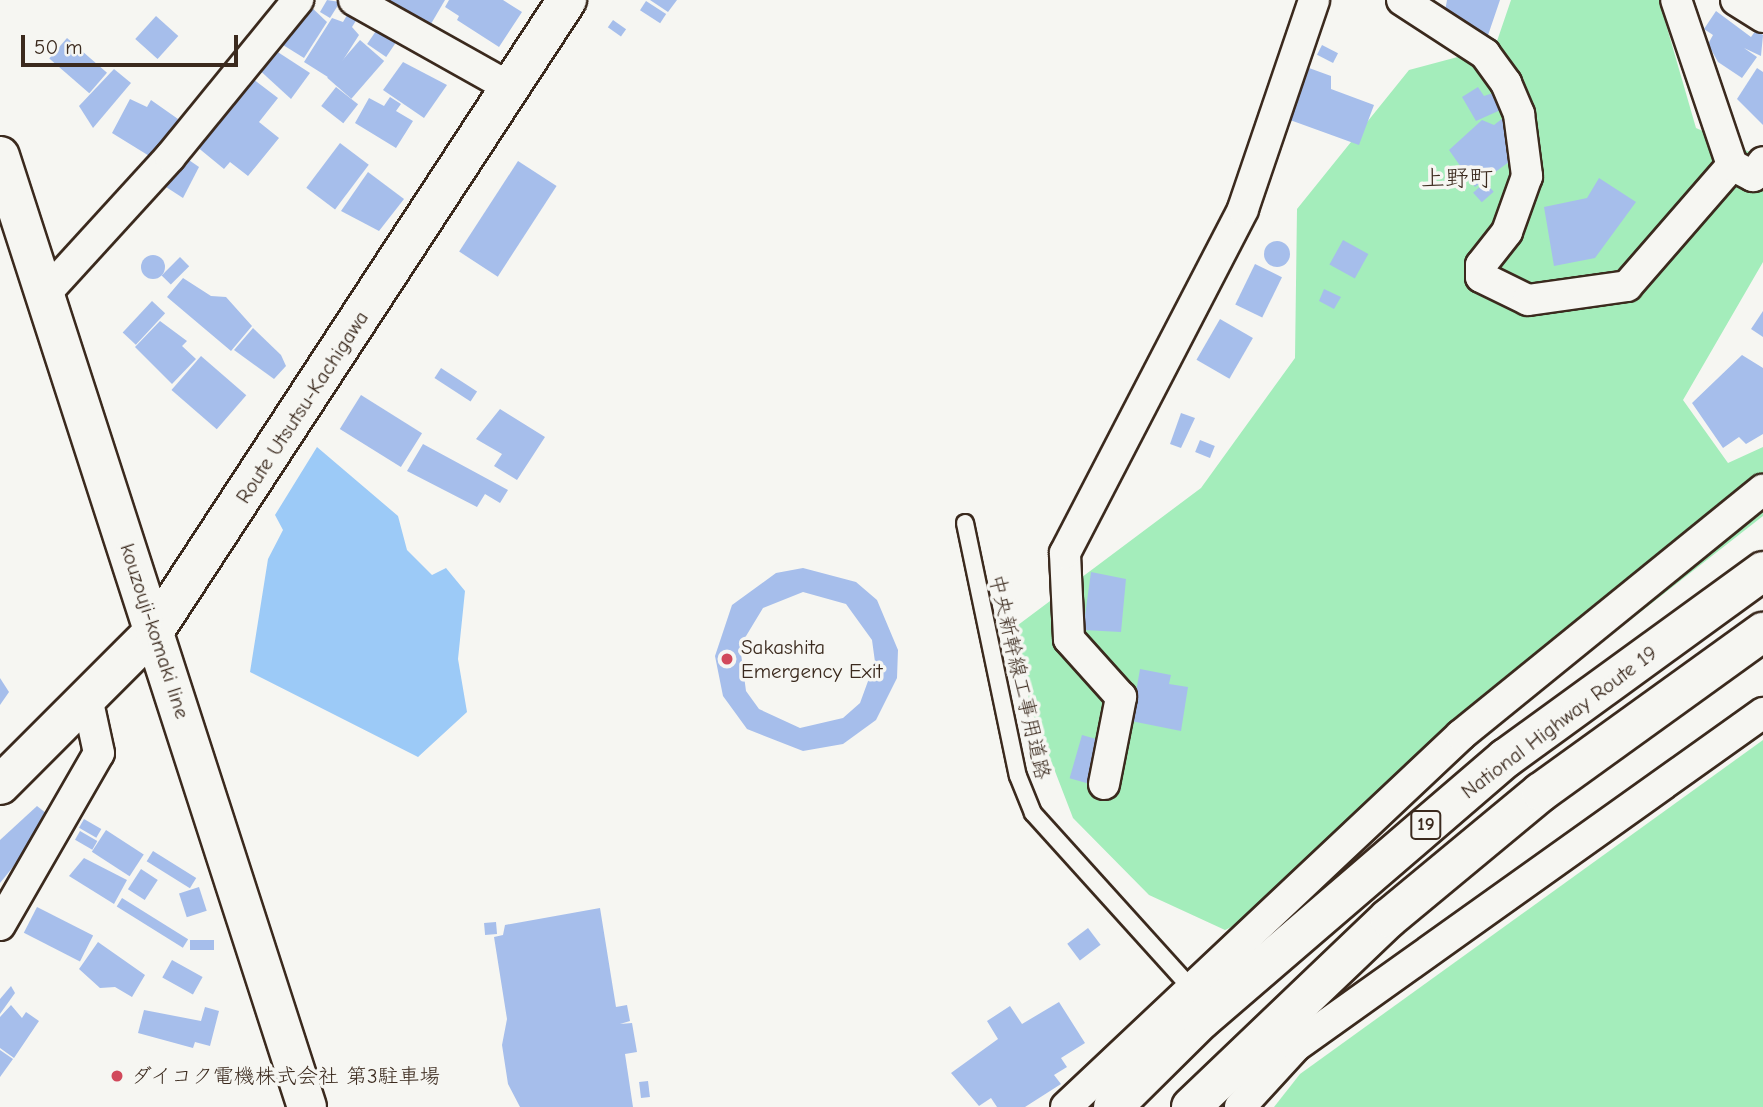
<!DOCTYPE html>
<meta charset="utf-8">
<style>
body{margin:0}
#map{position:relative;width:1763px;height:1107px;overflow:hidden;background:#f6f6f2;font-family:"Comic Neue","Klee One",sans-serif}
div>[style]{position:absolute}
.green>*{inset:0;background:#a4edbb}
.water>*{inset:0;background:#9ccaf7}
.building>*{inset:0;background:#a6beeb;transform-origin:0 0}
.round{border-radius:50%}
.roads{filter:drop-shadow(2px 0 #3b2a1e) drop-shadow(-2px 0 #3b2a1e) drop-shadow(0 2px #3b2a1e) drop-shadow(0 -2px #3b2a1e)}
.service>*{height:16px;margin:-8px;padding:0 8px;transform-origin:8px;border-radius:8px;background:#f6f6f2}
.minor>*{height:30px;margin:-15px;padding:0 15px;transform-origin:15px;border-radius:15px;background:#f6f6f2}
.secondary>*{height:38px;margin:-19px;padding:0 19px;transform-origin:19px;border-radius:19px;background:#f6f6f2}
.trunk>*{height:38px;margin:-19px;padding:0 19px;transform-origin:19px;border-radius:19px;background:#f6f6f2}
.dots>*{width:19px;height:19px;translate:-50% -50%;box-sizing:border-box;border:4px solid #f6f6f2;border-radius:50%}
span{translate:-50% -50%;white-space:nowrap;text-align:center;line-height:1.15;-webkit-text-stroke:7px #f6f6f2;paint-order:stroke}
.shield-label span{padding:2px 5px;background:#f6f6f2;border:2px solid;border-radius:5px;-webkit-text-stroke-width:0}
.shield-label{font-size:19px;color:#3b2a1e;font-weight:700}
.street-label{font-size:21px;color:#3b2a1e}
.poi-label{font-size:21px;color:#3b2a1e}
.left{translate:0 -50%;text-align:left}
.quarter-label{font-size:24px;color:#3b2a1e}
.scale{position:absolute;left:21px;top:35px;width:217px;height:32px;box-sizing:border-box;border:4px solid #3b2a1e;border-top:0;padding-left:9px;font-size:21px;line-height:24px;white-space:nowrap;color:#3b2a1e;-webkit-text-stroke:5px #f6f6f2;paint-order:stroke}
</style>
<div id="map">
<div class="green">
<i style="clip-path:polygon(1511px 0,1659px 0,1696px 128px,1763px 158px,1763px 262px,1683px 400px,1728px 463px,1763px 447px,1763px 516px,1416px 788px,1304px 893px,1225px 930px,1149px 895px,1073px 818px,1031px 709px,1014px 628px,1201px 488px,1295px 358px,1297px 209px,1409px 70px,1495px 47px)"></i>
<i style="clip-path:polygon(1763px 740px,1763px 1107px,1274px 1107px,1300px 1074px)"></i>
</div>
<div class="water">
<i style="clip-path:polygon(317px 447px,398px 516px,407px 550px,432px 575px,446px 568px,465px 591px,458px 659px,467px 712px,418px 757px,250px 672px,268px 559px,283px 530px,275px 515px)"></i>
</div>
<div class="building">
<i style="clip-path:polygon(327px 0,340px 2px,330px 18px,320px 12px)"></i>
<i style="clip-path:polygon(378px 0,445px 0,428px 29px)"></i>
<i style="clip-path:polygon(449px 0,503px 0,522px 12px,499px 47px,457px 20px,459px 16px,445px 7px)"></i>
<i style="clip-path:polygon(650px 0,677px 0,668px 12px)"></i>
<i style="clip-path:polygon(1447px 0,1500px 0,1484px 47px,1447px 20px,1452px 12px,1445px 11px)"></i>
<i style="left:646px;top:1px;width:24px;height:11px;rotate:33deg"></i>
<i style="clip-path:polygon(308px 4px,327px 22px,304px 58px,275px 40px)"></i>
<i style="clip-path:polygon(353px 5px,362px 11px,352px 27px,359px 35px,331px 79px,304px 62px,332px 18px,343px 22px)"></i>
<i style="clip-path:polygon(1716px 11px,1751px 37px,1756px 30px,1763px 35px,1761px 56px,1744px 48px,1757px 57px,1742px 78px,1718px 62px,1708px 44px,1713px 35px,1704px 29px)"></i>
<i style="left:156px;top:16px;width:30px;height:31px;rotate:42deg"></i>
<i style="left:613px;top:20px;width:16px;height:9px;rotate:35deg"></i>
<i style="left:380px;top:25px;width:23px;height:23px;rotate:34deg"></i>
<i style="left:67px;top:38px;width:53px;height:27px;rotate:41deg"></i>
<i style="left:360px;top:40px;width:32px;height:50px;rotate:41deg"></i>
<i style="left:1322px;top:45px;width:18px;height:11px;rotate:27deg"></i>
<i style="clip-path:polygon(270px 47px,310px 73px,291px 99px,255px 66px)"></i>
<i style="clip-path:polygon(403px 62px,447px 85px,424px 118px,383px 90px)"></i>
<i style="clip-path:polygon(1309px 68px,1331px 76px,1331px 89px,1374px 105px,1359px 145px,1290px 120px)"></i>
<i style="clip-path:polygon(1757px 68px,1763px 72px,1763px 125px,1737px 99px)"></i>
<i style="clip-path:polygon(114px 69px,131px 83px,93px 128px,79px 106px)"></i>
<i style="clip-path:polygon(244px 72px,278px 98px,259px 122px,279px 138px,248px 176px,230px 162px,224px 169px,196px 146px)"></i>
<i style="left:336px;top:87px;width:28px;height:24px;rotate:38deg"></i>
<i style="clip-path:polygon(1478px 87px,1484px 96px,1496px 92px,1505px 108px,1476px 121px,1462px 97px)"></i>
<i style="clip-path:polygon(390px 97px,401px 104px,396px 111px,413px 121px,396px 148px,355px 123px,369px 98px,384px 106px)"></i>
<i style="clip-path:polygon(130px 99px,147px 107px,151px 100px,178px 119px,159px 162px,112px 133px)"></i>
<i style="clip-path:polygon(1503px 118px,1518px 138px,1517px 156px,1475px 187px,1449px 150px,1482px 120px,1494px 125px)"></i>
<i style="left:340px;top:143px;width:36px;height:56px;rotate:37deg"></i>
<i style="clip-path:polygon(186px 158px,199px 167px,183px 198px,166px 187px)"></i>
<i style="left:518px;top:161px;width:46px;height:108px;rotate:33deg"></i>
<i style="clip-path:polygon(368px 172px,404px 199px,379px 231px,341px 211px)"></i>
<i style="clip-path:polygon(1599px 178px,1636px 202px,1595px 258px,1554px 266px,1544px 207px,1587px 198px)"></i>
<i style="left:1485px;top:182px;width:13px;height:16px;rotate:48deg"></i>
<i style="left:1343px;top:240px;width:29px;height:28px;rotate:29deg"></i>
<i class="round" style="left:1264px;top:241px;width:26px;height:26px"></i>
<i class="round" style="left:141px;top:255px;width:24px;height:24px"></i>
<i style="left:180px;top:257px;width:13px;height:26px;rotate:45deg"></i>
<i style="left:1255px;top:264px;width:30px;height:45px;rotate:26deg"></i>
<i style="clip-path:polygon(183px 278px,211px 296px,226px 297px,252px 326px,231px 351px,167px 297px)"></i>
<i style="clip-path:polygon(1324px 289px,1341px 297px,1334px 309px,1319px 301px)"></i>
<i style="left:152px;top:301px;width:18px;height:43px;rotate:43deg"></i>
<i style="clip-path:polygon(1763px 311px,1763px 337px,1751px 329px)"></i>
<i style="left:1220px;top:319px;width:38px;height:47px;rotate:30deg"></i>
<i style="clip-path:polygon(160px 321px,187px 341px,182px 346px,196px 359px,172px 384px,135px 347px)"></i>
<i style="clip-path:polygon(253px 328px,281px 355px,286px 366px,274px 379px,234px 350px)"></i>
<i style="clip-path:polygon(1742px 355px,1763px 368px,1763px 434px,1746px 444px,1739px 437px,1723px 448px,1692px 403px)"></i>
<i style="left:201px;top:356px;width:60px;height:45px;rotate:41deg"></i>
<i style="left:441px;top:368px;width:43px;height:12px;rotate:33deg"></i>
<i style="left:361px;top:395px;width:72px;height:40px;rotate:32deg"></i>
<i style="clip-path:polygon(500px 409px,545px 437px,517px 480px,494px 466px,502px 454px,476px 439px)"></i>
<i style="clip-path:polygon(1181px 413px,1195px 418px,1181px 448px,1170px 444px)"></i>
<i style="left:1200px;top:440px;width:16px;height:13px;rotate:22deg"></i>
<i style="clip-path:polygon(423px 444px,508px 490px,500px 503px,485px 494px,477px 507px,407px 471px)"></i>
<i style="clip-path:polygon(evenodd,803px 568px,856px 582px,877px 600px,898px 650px,897px 678px,876px 720px,843px 744px,803px 751px,747px 729px,723px 696px,715px 656px,732px 605px,776px 573px,803px 568px,803px 592px,846px 604px,872px 640px,875px 662px,860px 703px,843px 718px,800px 728px,759px 709px,746px 691px,740px 646px,763px 608px,803px 592px)"></i>
<i style="clip-path:polygon(1091px 572px,1126px 579px,1121px 632px,1083px 630px)"></i>
<i style="clip-path:polygon(1140px 669px,1171px 675px,1169px 684px,1188px 687px,1181px 731px,1131px 721px)"></i>
<i style="clip-path:polygon(0 678px,9px 692px,0 705px)"></i>
<i style="left:1082px;top:735px;width:22px;height:45px;rotate:16deg"></i>
<i style="clip-path:polygon(37px 806px,51px 817px,47px 825px,0 883px,0 840px)"></i>
<i style="left:84px;top:819px;width:20px;height:10px;rotate:30deg"></i>
<i style="left:106px;top:830px;width:45px;height:26px;rotate:33deg"></i>
<i style="left:80px;top:831px;width:20px;height:10px;rotate:30deg"></i>
<i style="left:153px;top:851px;width:51px;height:12px;rotate:32deg"></i>
<i style="clip-path:polygon(84px 858px,127px 880px,114px 904px,69px 876px)"></i>
<i style="left:141px;top:869px;width:20px;height:24px;rotate:33deg"></i>
<i style="left:199px;top:887px;width:25px;height:21px;rotate:72deg"></i>
<i style="left:122px;top:898px;width:78px;height:10px;rotate:32deg"></i>
<i style="left:37px;top:907px;width:63px;height:29px;rotate:27deg"></i>
<i style="clip-path:polygon(600px 908px,616px 1007px,627px 1005px,630px 1021px,620px 1024px,632px 1023px,637px 1052px,625px 1054px,633px 1107px,520px 1107px,508px 1084px,502px 1045px,507px 1019px,494px 937px,503px 935px,505px 925px)"></i>
<i style="left:496px;top:922px;width:12px;height:12px;rotate:85deg"></i>
<i style="left:1088px;top:928px;width:21px;height:26px;rotate:53deg"></i>
<i style="left:214px;top:940px;width:10px;height:24px;rotate:90deg"></i>
<i style="clip-path:polygon(98px 942px,145px 975px,132px 997px,115px 987px,100px 988px,79px 969px)"></i>
<i style="left:172px;top:960px;width:35px;height:20px;rotate:29deg"></i>
<i style="clip-path:polygon(11px 986px,15px 993px,0 1014px,0 999px)"></i>
<i style="clip-path:polygon(1059px 1002px,1085px 1043px,1061px 1058px,1067px 1067px,1054px 1075px,1061px 1084px,1025px 1107px,997px 1107px,991px 1098px,979px 1106px,951px 1073px,998px 1039px,987px 1021px,1010px 1006px,1022px 1024px)"></i>
<i style="clip-path:polygon(11px 1005px,22px 1018px,26px 1012px,39px 1021px,14px 1058px,0 1048px,0 1017px)"></i>
<i style="clip-path:polygon(205px 1007px,219px 1011px,210px 1046px,195px 1042px,193px 1048px,138px 1033px,144px 1010px,201px 1021px)"></i>
<i style="clip-path:polygon(0 1050px,13px 1059px,0 1077px)"></i>
<i style="left:648px;top:1081px;width:16px;height:9px;rotate:83deg"></i>
</div>
<div class="roads">
<div class="service">
<i style="left:965px;top:523px;width:258px;rotate:78.2deg"></i>
<i style="left:1018px;top:776px;width:40px;rotate:68deg"></i>
<i style="left:1033px;top:813px;width:236px;rotate:47.9deg"></i>
</div>
<div class="minor">
<i style="left:354px;top:0;width:180px;rotate:29.3deg"></i>
<i style="left:1402px;top:0;width:99px;rotate:33deg"></i>
<i style="left:1485px;top:54px;width:36px;rotate:54deg"></i>
<i style="left:1506px;top:83px;width:34px;rotate:67deg"></i>
<i style="left:1519px;top:114px;width:63px;rotate:82.6deg"></i>
<i style="left:1527px;top:176px;width:59px;rotate:109.7deg"></i>
<i style="left:1507px;top:232px;width:42px;rotate:128.2deg"></i>
<i style="left:1481px;top:265px;width:12px;rotate:90deg"></i>
<i style="left:1481px;top:277px;width:52px;rotate:26.1deg"></i>
<i style="left:1528px;top:300px;width:100px;rotate:-8deg"></i>
<i style="left:1627px;top:286px;width:160px;rotate:-49deg"></i>
<i style="left:1732px;top:165px;width:174px;rotate:-108.7deg"></i>
<i style="left:1736px;top:0;width:32px;rotate:32deg"></i>
<i style="left:1732px;top:165px;width:24px;rotate:28deg"></i>
<i style="left:1753px;top:176px;width:17px;rotate:-54deg"></i>
<i style="left:44px;top:295px;width:187px;rotate:-47.6deg"></i>
<i style="left:170px;top:157px;width:203px;rotate:-50.8deg"></i>
<i style="left:1104px;top:784px;width:89px;rotate:-78.9deg"></i>
<i style="left:1121px;top:697px;width:78px;rotate:-131.9deg"></i>
<i style="left:1069px;top:639px;width:86px;rotate:-92.7deg"></i>
<i style="left:1065px;top:553px;width:387px;rotate:-62.6deg"></i>
<i style="left:1243px;top:209px;width:221px;rotate:-71.2deg"></i>
<i style="left:0;top:925px;width:198px;rotate:-60.1deg"></i>
<i style="left:99px;top:753px;width:52px;rotate:-102.2deg"></i>
<i style="left:1066px;top:1107px;width:543px;rotate:-43.28deg"></i>
<i style="left:1461px;top:735px;width:389px;rotate:-39.1deg"></i>
<i style="left:1240px;top:1107px;width:83px;rotate:-47.4deg"></i>
<i style="left:1296px;top:1046px;width:574px;rotate:-35.49deg"></i>
</div>
<div class="secondary">
<i style="left:0;top:156px;width:999px;rotate:72.11deg"></i>
<i style="left:0;top:785px;width:219px;rotate:-45deg"></i>
<i style="left:155px;top:630px;width:753px;rotate:-56.82deg"></i>
</div>
<div class="trunk">
<i style="left:1113px;top:1107px;width:124px;rotate:-44.7deg"></i>
<i style="left:1201px;top:1020px;width:402px;rotate:-40.7deg"></i>
<i style="left:1506px;top:758px;width:318px;rotate:-36deg"></i>
<i style="left:1191px;top:1107px;width:274px;rotate:-43.7deg"></i>
<i style="left:1389px;top:918px;width:197px;rotate:-39.7deg"></i>
<i style="left:1541px;top:792px;width:274px;rotate:-35.8deg"></i>
</div>
</div>
<div class="dots">
<i style="left:727px;top:659px;background:#d1495b"></i>
<i style="left:117px;top:1076px;background:#d1495b"></i>
</div>
<div class="shield-label">
<span style="left:1426px;top:825px">19</span>
</div>
<div class="street-label">
<span style="left:302px;top:407px;rotate:-57deg">Route Utsutsu-Kachigawa</span>
<span style="left:155px;top:631px;rotate:72deg">kouzouji-komaki line</span>
<span style="left:1020px;top:677px;rotate:77deg">中央新幹線工事用道路</span>
<span style="left:1559px;top:722px;rotate:-37deg">National Highway Route 19</span>
</div>
<div class="poi-label">
<span class="left" style="left:741px;top:659px">Sakashita<br>Emergency Exit</span>
<span class="left" style="left:131px;top:1076px">ダイコク電機株式会社 第3駐車場</span>
</div>
<div class="quarter-label">
<span style="left:1457px;top:179px">上野町</span>
</div>
<div class="scale">50 m</div>
</div>
